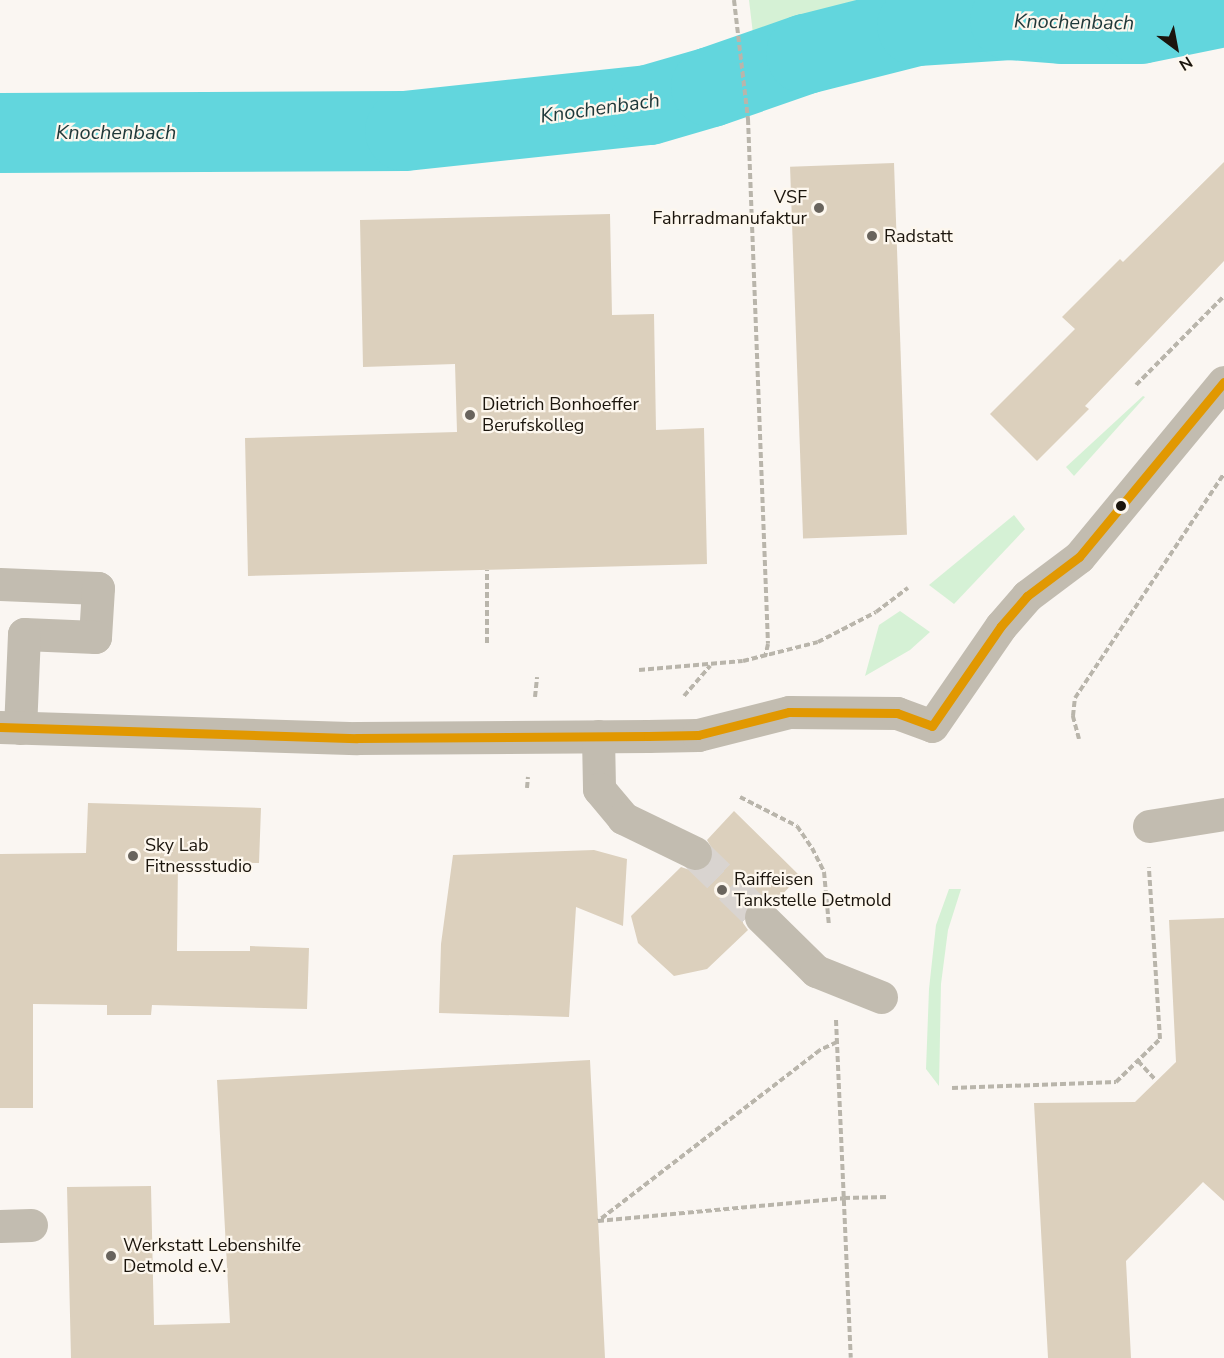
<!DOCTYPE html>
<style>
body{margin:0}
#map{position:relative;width:1224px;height:1358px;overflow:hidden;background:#faf6f2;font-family:"Nunito Sans",sans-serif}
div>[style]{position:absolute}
.green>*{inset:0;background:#d5f1d5}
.river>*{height:80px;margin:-40px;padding:0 40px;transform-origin:40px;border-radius:40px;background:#62d6dd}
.building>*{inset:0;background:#dcd0bd;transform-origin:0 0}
.minor-tunnel>*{height:33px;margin-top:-16.5px;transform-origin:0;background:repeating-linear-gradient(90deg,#d9d4d0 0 33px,transparent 0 49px)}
.path>*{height:4px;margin-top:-2px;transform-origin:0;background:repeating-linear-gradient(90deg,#b9b5ab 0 6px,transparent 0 9px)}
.minor>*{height:33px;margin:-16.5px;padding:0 16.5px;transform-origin:16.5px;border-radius:16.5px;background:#c2bcb0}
.bus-1>*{height:9px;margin:-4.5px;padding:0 4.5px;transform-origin:4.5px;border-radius:4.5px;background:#e19801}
.dots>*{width:16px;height:16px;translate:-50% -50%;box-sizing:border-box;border:3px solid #fdf7ee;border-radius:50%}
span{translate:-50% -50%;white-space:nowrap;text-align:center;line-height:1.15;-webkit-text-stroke:4.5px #fdf7ee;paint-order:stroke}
.poi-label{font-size:18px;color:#1b150d}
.right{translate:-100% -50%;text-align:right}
.left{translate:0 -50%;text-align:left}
.water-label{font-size:20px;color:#1f3839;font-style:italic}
.north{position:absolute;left:1146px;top:18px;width:60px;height:60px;-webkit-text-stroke:4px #fdf7ee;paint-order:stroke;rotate:148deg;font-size:16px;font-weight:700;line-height:24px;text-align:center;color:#1b150d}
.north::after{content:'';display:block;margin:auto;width:21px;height:27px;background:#1b150d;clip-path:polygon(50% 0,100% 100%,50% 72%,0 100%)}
</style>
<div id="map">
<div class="green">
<i style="clip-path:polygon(749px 0,858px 0,753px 34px)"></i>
<i style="clip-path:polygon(1143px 396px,1145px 397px,1074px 476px,1066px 467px)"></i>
<i style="clip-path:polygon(1014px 515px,1025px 529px,954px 604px,929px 585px)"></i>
<i style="clip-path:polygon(900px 611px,930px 632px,910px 650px,865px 676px,879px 625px)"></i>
<i style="clip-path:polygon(949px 889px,961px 889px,948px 930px,941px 984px,939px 1086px,926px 1069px,929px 989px,936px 925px)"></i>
</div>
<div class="river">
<i style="left:0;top:133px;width:405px;rotate:-0.3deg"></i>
<i style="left:405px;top:131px;width:245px;rotate:-6.1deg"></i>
<i style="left:649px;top:105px;width:65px;rotate:-16.2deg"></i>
<i style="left:711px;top:87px;width:101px;rotate:-19.2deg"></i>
<i style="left:806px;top:54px;width:114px;rotate:-14.2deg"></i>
<i style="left:917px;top:26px;width:93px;rotate:-3.7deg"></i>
<i style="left:1010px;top:20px;width:52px;rotate:4.4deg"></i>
<i style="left:1062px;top:24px;width:78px"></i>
<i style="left:1140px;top:24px;width:86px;rotate:-11.4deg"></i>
</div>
<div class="building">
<i style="clip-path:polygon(1224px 162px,1224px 261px,1085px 406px,1089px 409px,1037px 461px,990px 414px,1075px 329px,1062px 317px,1120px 259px,1123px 262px)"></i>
<i style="left:894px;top:163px;width:372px;height:104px;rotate:88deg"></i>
<i style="clip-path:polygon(610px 214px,612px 315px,654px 314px,656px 430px,704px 428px,707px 564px,248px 576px,245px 438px,457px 432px,455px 364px,363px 367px,360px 220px)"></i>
<i style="clip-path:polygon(88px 803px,261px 808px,259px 863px,178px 861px,177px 951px,250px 951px,250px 946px,309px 948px,307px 1009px,152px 1005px,151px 1015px,107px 1015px,107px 1005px,33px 1004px,33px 1108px,0 1108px,0 854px,86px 853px)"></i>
<i style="clip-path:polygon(734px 811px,800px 876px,774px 903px,765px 899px,757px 899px,748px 903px,743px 913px,743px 923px,748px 930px,707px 969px,674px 976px,638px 943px,631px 916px,681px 867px,696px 872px,706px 868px,712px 862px,714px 852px,707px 840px)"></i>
<i style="clip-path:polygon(594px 850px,627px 859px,623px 926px,576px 907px,569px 1017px,439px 1013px,441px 944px,453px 855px)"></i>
<i style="clip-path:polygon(1224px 918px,1224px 1201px,1203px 1182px,1126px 1261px,1131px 1358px,1048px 1358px,1034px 1103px,1135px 1102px,1176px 1062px,1169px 920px)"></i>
<i style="clip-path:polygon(590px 1060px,605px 1358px,71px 1358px,67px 1187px,151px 1186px,154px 1325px,230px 1323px,217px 1080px)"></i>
</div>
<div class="minor-tunnel">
<i style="left:695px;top:853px;width:92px;rotate:44.1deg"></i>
</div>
<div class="path">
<i style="left:734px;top:0;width:120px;rotate:83.3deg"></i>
<i style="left:748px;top:119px;width:525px;rotate:87.82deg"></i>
<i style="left:768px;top:644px;width:13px;rotate:103deg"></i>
<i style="left:1136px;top:385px;width:125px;rotate:-45.3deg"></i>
<i style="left:487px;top:643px;width:73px;rotate:-90deg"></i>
<i style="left:639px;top:670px;width:104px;rotate:-4.9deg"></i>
<i style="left:743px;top:661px;width:77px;rotate:-14.2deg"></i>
<i style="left:818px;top:642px;width:65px;rotate:-27.3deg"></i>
<i style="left:876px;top:612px;width:40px;rotate:-37deg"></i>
<i style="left:684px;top:696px;width:40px;rotate:-49deg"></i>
<i style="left:535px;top:697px;width:20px;rotate:-84deg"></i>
<i style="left:1079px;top:739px;width:24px;rotate:-105deg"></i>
<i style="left:1073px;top:716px;width:18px;rotate:-84deg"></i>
<i style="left:1075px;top:698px;width:269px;rotate:-56.4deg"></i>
<i style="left:527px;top:788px;width:11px;rotate:-85deg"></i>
<i style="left:740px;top:797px;width:64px;rotate:27deg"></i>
<i style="left:797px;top:826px;width:27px;rotate:56deg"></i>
<i style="left:812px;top:848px;width:27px;rotate:63deg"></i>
<i style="left:824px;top:872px;width:54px;rotate:84.7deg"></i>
<i style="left:836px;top:1020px;width:338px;rotate:87.5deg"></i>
<i style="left:837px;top:1042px;width:19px;rotate:155deg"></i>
<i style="left:820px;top:1050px;width:280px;rotate:142.4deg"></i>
<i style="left:598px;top:1221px;width:247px;rotate:-5.3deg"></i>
<i style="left:844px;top:1198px;width:44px;rotate:-1.3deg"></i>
<i style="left:1138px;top:1061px;width:26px;rotate:47deg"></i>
<i style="left:952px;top:1088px;width:164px;rotate:-2.1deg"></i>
<i style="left:1116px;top:1082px;width:62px;rotate:-44.3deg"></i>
<i style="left:1160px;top:1039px;width:172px;rotate:-93.7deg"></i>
</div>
<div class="minor">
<i style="left:0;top:584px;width:98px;rotate:2.3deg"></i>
<i style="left:98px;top:588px;width:49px;rotate:93.5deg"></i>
<i style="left:95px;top:637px;width:71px;rotate:-177.6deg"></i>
<i style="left:24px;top:634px;width:94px;rotate:92.4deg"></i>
<i style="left:0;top:727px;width:357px;rotate:1.8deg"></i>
<i style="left:357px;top:738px;width:291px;rotate:-0.4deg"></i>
<i style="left:648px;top:736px;width:50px;rotate:-1.1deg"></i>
<i style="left:698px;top:735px;width:94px;rotate:-14.2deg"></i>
<i style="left:789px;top:712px;width:108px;rotate:0.5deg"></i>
<i style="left:897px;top:713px;width:37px;rotate:20deg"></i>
<i style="left:932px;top:726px;width:121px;rotate:-55.4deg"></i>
<i style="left:1001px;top:626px;width:40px;rotate:-49deg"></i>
<i style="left:1027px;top:596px;width:65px;rotate:-36.9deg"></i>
<i style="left:1079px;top:557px;width:227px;rotate:-50.4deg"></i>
<i style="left:598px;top:736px;width:53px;rotate:88.9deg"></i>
<i style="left:599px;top:789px;width:38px;rotate:50deg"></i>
<i style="left:623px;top:818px;width:80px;rotate:25.9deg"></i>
<i style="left:1149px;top:826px;width:76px;rotate:-9.1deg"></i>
<i style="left:761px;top:917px;width:77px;rotate:44.5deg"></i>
<i style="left:816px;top:971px;width:70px;rotate:21.8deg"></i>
<i style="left:0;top:1226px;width:31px;rotate:-2deg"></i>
</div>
<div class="bus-1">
<i style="left:0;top:727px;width:357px;rotate:1.8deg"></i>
<i style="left:357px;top:738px;width:291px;rotate:-0.4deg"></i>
<i style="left:648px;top:736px;width:50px;rotate:-1.1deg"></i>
<i style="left:698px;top:735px;width:94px;rotate:-14.2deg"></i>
<i style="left:789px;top:712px;width:108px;rotate:0.5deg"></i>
<i style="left:897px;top:713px;width:37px;rotate:20deg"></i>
<i style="left:932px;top:726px;width:121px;rotate:-55.4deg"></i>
<i style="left:1001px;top:626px;width:40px;rotate:-49deg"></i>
<i style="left:1027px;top:596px;width:65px;rotate:-36.9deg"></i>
<i style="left:1079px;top:557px;width:227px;rotate:-50.4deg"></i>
</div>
<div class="dots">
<i style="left:819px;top:208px;background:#69645d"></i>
<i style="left:872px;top:236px;background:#69645d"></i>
<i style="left:470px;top:415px;background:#69645d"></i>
<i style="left:1121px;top:506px;background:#1b150d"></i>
<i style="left:133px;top:856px;background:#69645d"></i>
<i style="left:722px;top:890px;background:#69645d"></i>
<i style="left:111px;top:1256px;background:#69645d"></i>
</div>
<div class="poi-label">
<span class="right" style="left:807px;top:208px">VSF<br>Fahrradmanufaktur</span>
<span class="left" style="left:884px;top:236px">Radstatt</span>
<span class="left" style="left:482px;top:415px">Dietrich Bonhoeffer<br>Berufskolleg</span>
<span class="left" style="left:145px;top:856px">Sky Lab<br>Fitnessstudio</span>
<span class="left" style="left:734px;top:890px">Raiffeisen<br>Tankstelle Detmold</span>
<span class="left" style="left:123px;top:1256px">Werkstatt Lebenshilfe<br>Detmold e.V.</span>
</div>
<div class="water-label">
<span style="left:1074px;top:22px;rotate:1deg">Knochenbach</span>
<span style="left:600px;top:108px;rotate:-8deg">Knochenbach</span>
<span style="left:116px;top:132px">Knochenbach</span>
</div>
<div class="north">N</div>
</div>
